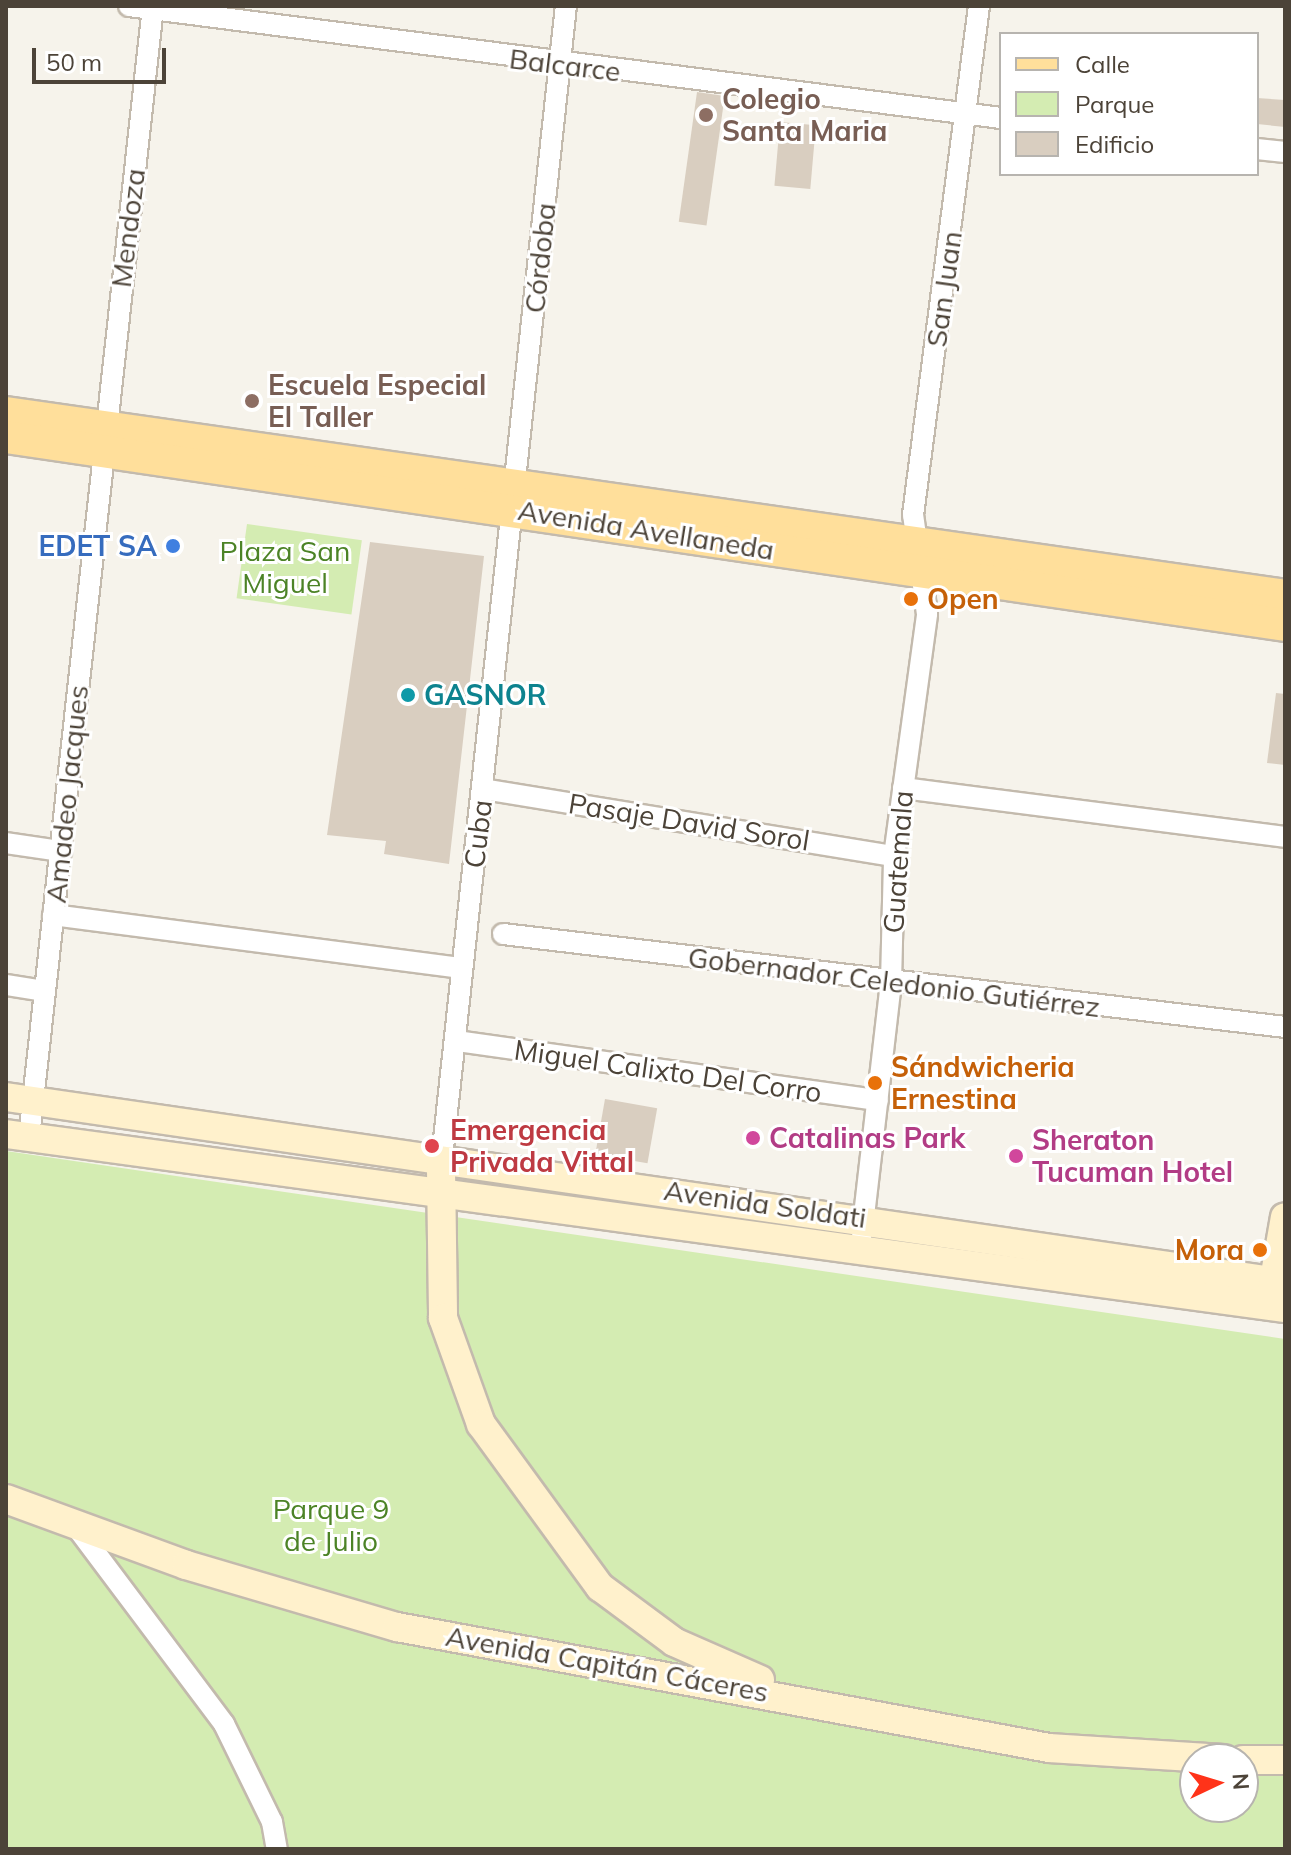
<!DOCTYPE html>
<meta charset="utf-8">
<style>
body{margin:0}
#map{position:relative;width:1291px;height:1855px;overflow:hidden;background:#f6f3eb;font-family:Mulish,sans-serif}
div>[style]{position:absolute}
.green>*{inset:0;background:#d4ecb2;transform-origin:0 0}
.building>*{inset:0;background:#d9cec0;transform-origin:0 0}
.roads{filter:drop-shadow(2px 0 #c3baad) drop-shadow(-2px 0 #c3baad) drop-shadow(0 2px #c3baad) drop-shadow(0 -2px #c3baad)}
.street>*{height:20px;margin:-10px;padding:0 10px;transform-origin:10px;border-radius:10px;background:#fff}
.secondary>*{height:28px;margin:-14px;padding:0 14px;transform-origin:14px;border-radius:14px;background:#fff1cc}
.primary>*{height:32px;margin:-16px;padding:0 16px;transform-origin:16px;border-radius:16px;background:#ffdf9b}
.dots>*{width:22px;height:22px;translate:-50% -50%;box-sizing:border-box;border:4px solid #fff;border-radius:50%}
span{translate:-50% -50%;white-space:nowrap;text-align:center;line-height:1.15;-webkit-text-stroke:6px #fff;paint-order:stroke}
.street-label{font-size:28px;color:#4c4338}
.education-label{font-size:28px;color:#785e54;font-weight:700}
.left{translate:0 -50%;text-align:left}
.shop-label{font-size:28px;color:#366cbe;font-weight:700}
.right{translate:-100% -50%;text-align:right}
.park-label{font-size:28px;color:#4c8326}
.food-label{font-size:28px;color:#c56008;font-weight:700}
.culture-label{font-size:28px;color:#0d838f;font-weight:700}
.health-label{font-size:28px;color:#be3a42;font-weight:700}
.hotel-label{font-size:28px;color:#b23c85;font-weight:700}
.frame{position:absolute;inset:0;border:8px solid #4c4338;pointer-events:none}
.legend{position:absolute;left:999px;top:32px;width:260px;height:144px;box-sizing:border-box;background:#fff;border:2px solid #b7b4af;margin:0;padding:10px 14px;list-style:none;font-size:24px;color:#4c4338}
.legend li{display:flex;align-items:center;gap:16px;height:40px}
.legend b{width:40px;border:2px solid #b7b4af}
.north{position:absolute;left:1179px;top:1743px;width:80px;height:80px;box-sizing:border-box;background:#fff;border:2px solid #b7b4af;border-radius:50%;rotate:86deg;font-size:22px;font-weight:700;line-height:32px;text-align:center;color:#4c4338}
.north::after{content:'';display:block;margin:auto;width:28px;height:36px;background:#ff3319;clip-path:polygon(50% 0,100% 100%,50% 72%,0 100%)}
.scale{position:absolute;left:32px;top:48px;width:134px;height:36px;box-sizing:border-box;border:4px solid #4c4338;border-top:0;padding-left:10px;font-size:24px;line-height:28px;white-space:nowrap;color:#4c4338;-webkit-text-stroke:6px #fff;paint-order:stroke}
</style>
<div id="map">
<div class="green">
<i style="left:247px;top:524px;width:116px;height:75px;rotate:8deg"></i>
<i style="clip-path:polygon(evenodd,6px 1151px,1285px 1339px,1285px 1849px,6px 1849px,6px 1151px,1195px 1759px,1243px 1759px,1243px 1807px,1195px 1807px,1195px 1759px)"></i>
</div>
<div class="building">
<i style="left:697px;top:92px;width:28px;height:131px;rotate:8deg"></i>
<i style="clip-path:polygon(1257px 98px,1285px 100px,1285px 127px,1257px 124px)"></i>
<i style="left:780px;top:122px;width:36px;height:64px;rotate:5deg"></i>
<i style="clip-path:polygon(370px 542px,484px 556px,449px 864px,384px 854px,386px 841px,327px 835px)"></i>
<i style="clip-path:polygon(1276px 693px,1285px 694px,1285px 765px,1267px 763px)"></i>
<i style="left:605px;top:1099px;width:53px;height:56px;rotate:10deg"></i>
</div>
<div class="roads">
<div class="street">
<i style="left:129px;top:6px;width:879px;rotate:7.32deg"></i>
<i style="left:1257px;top:149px;width:28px;rotate:6deg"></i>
<i style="left:903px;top:788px;width:385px;rotate:7.3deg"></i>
<i style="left:483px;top:789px;width:416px;rotate:9.3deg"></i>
<i style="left:6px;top:843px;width:56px;rotate:8.3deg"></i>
<i style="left:53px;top:915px;width:412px;rotate:7.4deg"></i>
<i style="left:503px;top:934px;width:788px;rotate:6.78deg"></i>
<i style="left:6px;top:985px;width:39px;rotate:9deg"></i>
<i style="left:457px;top:1041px;width:425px;rotate:8deg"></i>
<i style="left:29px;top:1137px;width:1138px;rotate:-83.74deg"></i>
<i style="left:442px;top:1158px;width:1159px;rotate:-83.86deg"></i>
<i style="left:862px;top:1233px;width:252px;rotate:-83.4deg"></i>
<i style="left:891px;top:983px;width:127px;rotate:-88.6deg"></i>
<i style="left:894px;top:856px;width:244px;rotate:-82.2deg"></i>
<i style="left:927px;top:614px;width:100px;rotate:-98deg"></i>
<i style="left:913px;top:515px;width:513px;rotate:-82.61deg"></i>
<i style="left:74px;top:1524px;width:250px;rotate:53.1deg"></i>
<i style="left:224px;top:1724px;width:109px;rotate:63.9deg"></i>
<i style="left:272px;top:1822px;width:27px;rotate:80deg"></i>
</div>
<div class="secondary">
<i style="left:6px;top:1097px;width:1292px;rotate:8.27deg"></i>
<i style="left:6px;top:1134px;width:1291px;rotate:7.75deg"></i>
<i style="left:441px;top:1170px;width:148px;rotate:89.2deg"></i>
<i style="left:443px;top:1318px;width:113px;rotate:70.3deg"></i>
<i style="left:481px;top:1424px;width:202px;rotate:53.9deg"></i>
<i style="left:600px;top:1587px;width:92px;rotate:36.6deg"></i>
<i style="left:674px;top:1642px;width:94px;rotate:23.8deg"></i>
<i style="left:1271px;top:1297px;width:81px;rotate:-80.1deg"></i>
<i style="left:6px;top:1499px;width:192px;rotate:20.1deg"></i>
<i style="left:186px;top:1565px;width:220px;rotate:16.4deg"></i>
<i style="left:397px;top:1627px;width:663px;rotate:10.51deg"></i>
<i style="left:1049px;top:1748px;width:175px;rotate:3.6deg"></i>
<i style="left:1243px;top:1760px;width:42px"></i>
</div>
<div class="primary">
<i style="left:6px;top:413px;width:1292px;rotate:8.14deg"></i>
<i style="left:6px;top:437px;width:1293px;rotate:8.36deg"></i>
</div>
</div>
<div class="dots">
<i style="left:706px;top:115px;background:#8d6e63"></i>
<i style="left:252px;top:401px;background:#8d6e63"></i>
<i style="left:173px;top:546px;background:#3f7fe0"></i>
<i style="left:911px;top:599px;background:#e8710a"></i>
<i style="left:408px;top:695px;background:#0f9aa8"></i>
<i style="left:875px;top:1083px;background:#e8710a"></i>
<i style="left:753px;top:1138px;background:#d1479c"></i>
<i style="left:432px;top:1146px;background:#e0444e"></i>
<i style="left:1016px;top:1156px;background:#d1479c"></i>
<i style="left:1260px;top:1250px;background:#e8710a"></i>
</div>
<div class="street-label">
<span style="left:565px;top:65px;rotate:7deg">Balcarce</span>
<span style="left:128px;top:228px;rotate:-83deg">Mendoza</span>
<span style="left:540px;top:258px;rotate:-84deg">Córdoba</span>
<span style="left:944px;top:289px;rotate:-82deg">San Juan</span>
<span style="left:646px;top:530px;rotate:9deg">Avenida Avellaneda</span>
<span style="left:67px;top:794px;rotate:-84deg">Amadeo Jacques</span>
<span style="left:689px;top:822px;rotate:9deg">Pasaje David Sorol</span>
<span style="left:478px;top:834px;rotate:-83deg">Cuba</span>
<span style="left:898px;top:862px;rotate:-86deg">Guatemala</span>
<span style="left:894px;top:982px;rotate:7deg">Gobernador Celedonio Gutiérrez</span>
<span style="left:668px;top:1071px;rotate:8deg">Miguel Calixto Del Corro</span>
<span style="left:765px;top:1204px;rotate:8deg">Avenida Soldati</span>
<span style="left:607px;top:1664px;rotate:10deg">Avenida Capitán Cáceres</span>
</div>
<div class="education-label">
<span class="left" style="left:722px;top:115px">Colegio<br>Santa Maria</span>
<span class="left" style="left:268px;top:401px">Escuela Especial<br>El Taller</span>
</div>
<div class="shop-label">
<span class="right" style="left:157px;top:546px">EDET SA</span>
</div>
<div class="park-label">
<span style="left:285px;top:567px">Plaza San<br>Miguel</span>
<span style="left:331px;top:1525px">Parque 9<br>de Julio</span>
</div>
<div class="food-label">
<span class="left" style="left:927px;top:599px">Open</span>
<span class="left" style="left:891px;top:1083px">Sándwicheria<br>Ernestina</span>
<span class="right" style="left:1244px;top:1250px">Mora</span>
</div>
<div class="culture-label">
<span class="left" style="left:424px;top:695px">GASNOR</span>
</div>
<div class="health-label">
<span class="left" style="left:450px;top:1146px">Emergencia<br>Privada Vittal</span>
</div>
<div class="hotel-label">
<span class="left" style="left:769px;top:1138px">Catalinas Park</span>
<span class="left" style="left:1032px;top:1156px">Sheraton<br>Tucuman Hotel</span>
</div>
<div class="frame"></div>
<ul class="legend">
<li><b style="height:10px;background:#ffdf9b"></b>Calle</li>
<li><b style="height:22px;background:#d4ecb2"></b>Parque</li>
<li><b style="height:22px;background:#d9cec0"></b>Edificio</li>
</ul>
<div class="north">N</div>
<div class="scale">50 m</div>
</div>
